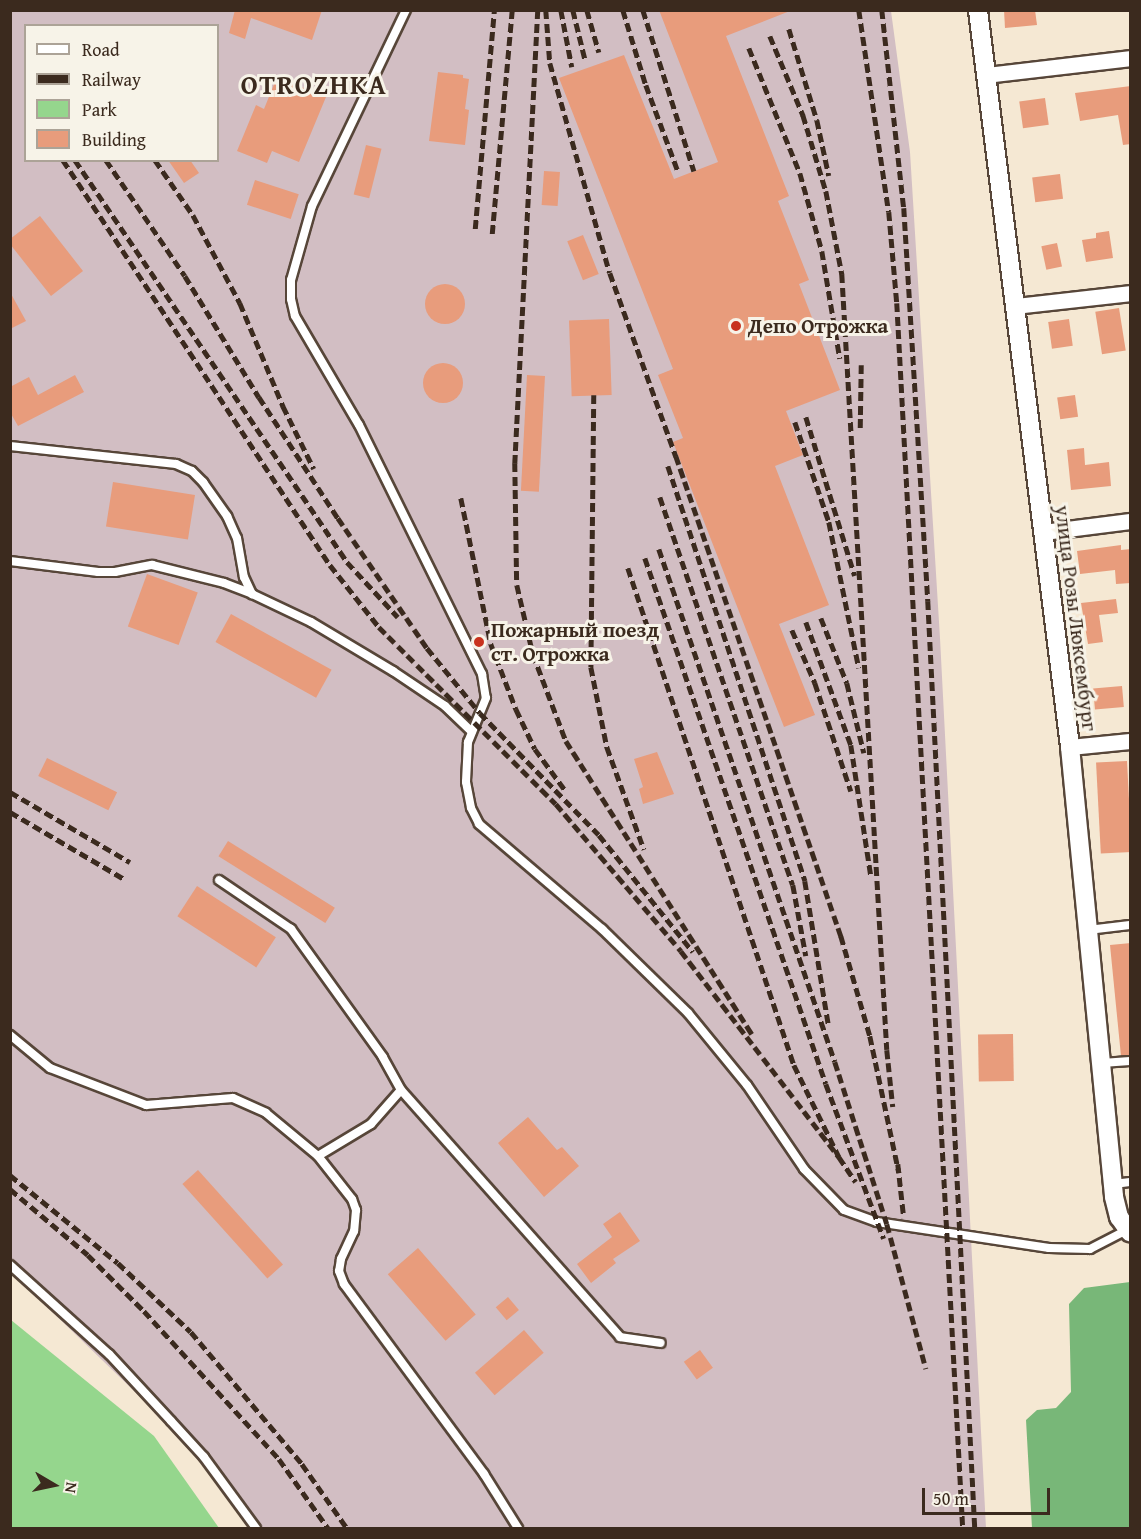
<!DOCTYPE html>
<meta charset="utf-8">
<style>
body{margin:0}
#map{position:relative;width:1141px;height:1539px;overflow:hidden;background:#f5e8d3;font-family:"Gentium Book Plus",serif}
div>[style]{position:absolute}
.industrial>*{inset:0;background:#d2bec3}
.green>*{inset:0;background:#95d68d}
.forest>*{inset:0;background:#78b778}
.building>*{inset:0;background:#e89c7c;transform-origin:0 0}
.round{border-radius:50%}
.roads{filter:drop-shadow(2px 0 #574639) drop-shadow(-2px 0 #574639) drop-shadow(0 2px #574639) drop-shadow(0 -2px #574639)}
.service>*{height:8px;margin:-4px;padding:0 4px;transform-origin:4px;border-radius:4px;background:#fff}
.minor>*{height:15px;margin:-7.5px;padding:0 7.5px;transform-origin:7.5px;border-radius:7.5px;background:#fff}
.tertiary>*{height:18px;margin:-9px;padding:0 9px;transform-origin:9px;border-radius:9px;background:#fff}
.rail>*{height:4.5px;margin-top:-2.25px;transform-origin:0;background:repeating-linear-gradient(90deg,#3b2a1e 0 9px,transparent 0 13.5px)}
.dots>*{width:16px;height:16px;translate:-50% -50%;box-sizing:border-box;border:3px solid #f7f3e8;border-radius:50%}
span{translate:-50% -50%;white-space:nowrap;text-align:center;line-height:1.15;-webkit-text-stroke:6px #f7f3e8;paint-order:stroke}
.poi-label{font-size:21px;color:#3b2a1e;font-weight:700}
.left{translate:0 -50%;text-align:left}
.street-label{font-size:21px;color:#3b2a1e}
.district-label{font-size:27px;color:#3b2a1e;font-weight:700;letter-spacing:1.5px}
.frame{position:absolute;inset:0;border:12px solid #3b2a1e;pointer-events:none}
.legend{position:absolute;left:24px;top:24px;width:195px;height:138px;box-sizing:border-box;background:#f7f3e8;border:2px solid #aca397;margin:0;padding:8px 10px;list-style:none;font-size:18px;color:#3b2a1e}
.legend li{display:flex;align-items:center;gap:12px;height:30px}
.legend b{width:30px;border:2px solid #aca397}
.north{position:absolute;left:24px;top:1455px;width:60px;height:60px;-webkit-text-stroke:4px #f7f3e8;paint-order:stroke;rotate:99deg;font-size:16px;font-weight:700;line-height:24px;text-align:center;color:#3b2a1e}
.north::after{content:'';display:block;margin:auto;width:21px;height:27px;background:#3b2a1e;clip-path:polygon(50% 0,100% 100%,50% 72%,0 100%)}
.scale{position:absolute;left:922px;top:1488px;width:128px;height:27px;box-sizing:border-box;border:3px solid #3b2a1e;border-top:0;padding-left:8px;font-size:18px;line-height:21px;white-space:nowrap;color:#3b2a1e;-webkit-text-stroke:4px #f7f3e8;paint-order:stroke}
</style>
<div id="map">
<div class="industrial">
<i style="clip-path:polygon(evenodd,11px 11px,891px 11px,910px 152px,940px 638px,986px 1528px,248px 1528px,191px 1446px,11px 1272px,11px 11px,26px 26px,218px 26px,218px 160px,26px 160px,26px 26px)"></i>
</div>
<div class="green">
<i style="clip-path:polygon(11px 1320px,154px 1436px,219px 1528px,11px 1528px)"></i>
</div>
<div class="forest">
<i style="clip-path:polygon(1130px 1282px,1130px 1528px,1032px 1528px,1026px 1420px,1037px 1410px,1056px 1408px,1071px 1392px,1069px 1304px,1084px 1288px)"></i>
</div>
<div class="building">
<i style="clip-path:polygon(235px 10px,322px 10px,312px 40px,251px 18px,245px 39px,229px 33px)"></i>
<i style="clip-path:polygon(659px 10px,790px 11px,726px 36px,789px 196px,778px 201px,809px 280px,799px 284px,840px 390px,786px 411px,803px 455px,775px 466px,829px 605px,779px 624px,815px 715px,784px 727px,673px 442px,683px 438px,658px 375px,673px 369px,559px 78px,624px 55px,674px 179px,718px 162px)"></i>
<i style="clip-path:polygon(1004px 10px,1035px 10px,1037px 25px,1005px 28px)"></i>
<i style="clip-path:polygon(438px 72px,463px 75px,463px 78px,469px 79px,465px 109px,469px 110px,465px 145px,429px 141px)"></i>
<i style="clip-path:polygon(277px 77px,326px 97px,299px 162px,272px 151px,267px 163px,237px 151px,256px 105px,264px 109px)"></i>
<i style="clip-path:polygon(1131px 86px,1131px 144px,1123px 145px,1118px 115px,1080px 121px,1075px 93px)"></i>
<i style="left:1045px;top:98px;width:27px;height:26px;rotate:82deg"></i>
<i style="left:366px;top:145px;width:16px;height:51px;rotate:14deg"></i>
<i style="clip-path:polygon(168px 160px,190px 160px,199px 173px,184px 183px)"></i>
<i style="left:544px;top:171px;width:16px;height:34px;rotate:4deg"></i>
<i style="left:1060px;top:174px;width:25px;height:28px;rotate:83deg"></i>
<i style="left:255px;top:180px;width:46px;height:26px;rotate:18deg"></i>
<i style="clip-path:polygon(40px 216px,83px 271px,51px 296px,10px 244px,10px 239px)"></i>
<i style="clip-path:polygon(1109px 231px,1113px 258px,1086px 262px,1082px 240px,1096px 238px,1096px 233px)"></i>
<i style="left:583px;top:235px;width:42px;height:17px;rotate:68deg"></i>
<i style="left:1057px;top:243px;width:24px;height:16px;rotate:78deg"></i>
<i class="round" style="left:425px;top:284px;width:40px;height:40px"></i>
<i style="clip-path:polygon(10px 292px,26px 321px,10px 329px)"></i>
<i style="left:1119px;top:308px;width:43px;height:24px;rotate:81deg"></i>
<i style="left:609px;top:319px;width:76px;height:40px;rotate:88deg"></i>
<i style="left:1069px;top:319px;width:27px;height:21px;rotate:82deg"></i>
<i class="round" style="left:423px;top:363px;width:40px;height:40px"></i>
<i style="clip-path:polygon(75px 375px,84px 392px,18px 426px,10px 412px,10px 387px,29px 377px,38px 395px)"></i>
<i style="left:527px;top:375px;width:18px;height:116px;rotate:3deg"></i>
<i style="left:1075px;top:395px;width:22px;height:18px;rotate:82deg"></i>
<i style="clip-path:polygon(1084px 448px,1085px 465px,1109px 462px,1111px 486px,1071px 490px,1067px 450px)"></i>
<i style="left:113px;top:482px;width:83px;height:45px;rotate:9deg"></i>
<i style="clip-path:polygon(1121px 545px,1121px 550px,1131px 549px,1131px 583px,1116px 584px,1115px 570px,1080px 574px,1077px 551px)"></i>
<i style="left:147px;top:574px;width:54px;height:56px;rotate:20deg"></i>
<i style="clip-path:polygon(1116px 599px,1118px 613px,1099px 615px,1103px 642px,1088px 644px,1081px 603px)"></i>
<i style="left:231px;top:614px;width:115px;height:32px;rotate:29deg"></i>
<i style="left:1122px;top:686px;width:21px;height:29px;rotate:85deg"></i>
<i style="clip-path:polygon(657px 752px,674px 794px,643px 804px,639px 789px,643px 787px,634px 759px)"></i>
<i style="left:47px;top:758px;width:78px;height:20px;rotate:26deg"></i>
<i style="left:1127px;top:761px;width:91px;height:31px;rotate:87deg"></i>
<i style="left:228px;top:841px;width:126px;height:18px;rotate:32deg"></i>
<i style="left:197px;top:886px;width:94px;height:36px;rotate:33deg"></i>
<i style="clip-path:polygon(1131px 943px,1131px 1055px,1121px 1056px,1110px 945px)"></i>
<i style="left:1013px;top:1034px;width:47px;height:35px;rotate:89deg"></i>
<i style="clip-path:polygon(528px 1117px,557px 1150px,562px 1147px,579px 1166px,544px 1197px,498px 1143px)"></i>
<i style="left:198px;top:1170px;width:127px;height:21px;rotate:48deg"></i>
<i style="clip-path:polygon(620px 1212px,640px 1241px,613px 1259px,616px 1263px,591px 1283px,577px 1264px,612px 1237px,603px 1224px)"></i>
<i style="left:418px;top:1248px;width:88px;height:40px;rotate:49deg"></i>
<i style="left:508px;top:1297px;width:17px;height:16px;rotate:50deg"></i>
<i style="left:524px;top:1330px;width:30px;height:65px;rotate:49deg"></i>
<i style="left:700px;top:1350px;width:22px;height:20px;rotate:54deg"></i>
</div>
<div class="roads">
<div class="service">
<i style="left:406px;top:10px;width:217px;rotate:115.6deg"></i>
<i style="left:312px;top:206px;width:77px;rotate:105.8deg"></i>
<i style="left:291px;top:280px;width:19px;rotate:90deg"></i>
<i style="left:291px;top:299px;width:17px;rotate:77deg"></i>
<i style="left:295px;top:316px;width:126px;rotate:59.6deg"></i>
<i style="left:359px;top:425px;width:278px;rotate:63.7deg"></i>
<i style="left:482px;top:674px;width:24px;rotate:81deg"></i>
<i style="left:486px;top:698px;width:48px;rotate:112.2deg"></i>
<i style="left:468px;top:742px;width:40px;rotate:92.9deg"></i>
<i style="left:466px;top:782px;width:26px;rotate:79deg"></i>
<i style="left:471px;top:808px;width:18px;rotate:63deg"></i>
<i style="left:479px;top:824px;width:162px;rotate:40.5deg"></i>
<i style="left:602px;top:929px;width:120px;rotate:44.3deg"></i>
<i style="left:688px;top:1013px;width:93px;rotate:50.7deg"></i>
<i style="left:747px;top:1085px;width:102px;rotate:55.8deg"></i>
<i style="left:804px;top:1169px;width:57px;rotate:45.7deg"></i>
<i style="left:844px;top:1210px;width:35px;rotate:20deg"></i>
<i style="left:877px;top:1222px;width:174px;rotate:8.6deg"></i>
<i style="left:1049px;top:1248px;width:41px;rotate:1.4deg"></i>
<i style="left:1090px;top:1249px;width:42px;rotate:-27.2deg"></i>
<i style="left:10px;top:446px;width:167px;rotate:6.2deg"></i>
<i style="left:176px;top:464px;width:17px;rotate:24deg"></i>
<i style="left:192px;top:471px;width:16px;rotate:45deg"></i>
<i style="left:203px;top:482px;width:42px;rotate:54.8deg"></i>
<i style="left:227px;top:516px;width:24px;rotate:66deg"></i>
<i style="left:237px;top:538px;width:40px;rotate:80deg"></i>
<i style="left:244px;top:577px;width:19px;rotate:65deg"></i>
<i style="left:10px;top:561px;width:89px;rotate:7.1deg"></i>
<i style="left:98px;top:572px;width:17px"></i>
<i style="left:115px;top:572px;width:38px;rotate:-11deg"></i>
<i style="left:152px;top:565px;width:74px;rotate:14deg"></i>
<i style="left:224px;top:583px;width:30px;rotate:21deg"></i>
<i style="left:252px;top:594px;width:65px;rotate:25.4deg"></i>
<i style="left:311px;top:622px;width:96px;rotate:30.9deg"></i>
<i style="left:393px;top:671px;width:63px;rotate:33.9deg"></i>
<i style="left:445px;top:706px;width:37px;rotate:44deg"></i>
<i style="left:1088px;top:930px;width:42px;rotate:-6.8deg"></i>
<i style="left:10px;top:1035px;width:52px;rotate:39.5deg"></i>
<i style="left:50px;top:1068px;width:103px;rotate:21.1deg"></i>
<i style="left:146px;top:1105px;width:87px;rotate:-4.6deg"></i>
<i style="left:233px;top:1098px;width:36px;rotate:24deg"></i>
<i style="left:266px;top:1113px;width:67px;rotate:39.6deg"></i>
<i style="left:318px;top:1156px;width:62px;rotate:-31.1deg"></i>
<i style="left:371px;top:1124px;width:45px;rotate:-48.6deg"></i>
<i style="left:401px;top:1090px;width:38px;rotate:-119deg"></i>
<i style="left:383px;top:1057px;width:158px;rotate:-125.7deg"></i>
<i style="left:291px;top:929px;width:87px;rotate:-145.8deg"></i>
<i style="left:1102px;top:1063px;width:28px;rotate:-4deg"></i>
<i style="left:401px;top:1090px;width:330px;rotate:48.4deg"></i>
<i style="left:620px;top:1337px;width:41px;rotate:8.3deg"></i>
<i style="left:318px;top:1156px;width:55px;rotate:51.7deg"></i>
<i style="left:352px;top:1199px;width:12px;rotate:70deg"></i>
<i style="left:356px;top:1210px;width:21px;rotate:95deg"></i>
<i style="left:354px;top:1231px;width:31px;rotate:115deg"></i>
<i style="left:341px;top:1259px;width:12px;rotate:99deg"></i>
<i style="left:339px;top:1271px;width:14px;rotate:69deg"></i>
<i style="left:344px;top:1284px;width:236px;rotate:53.6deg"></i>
<i style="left:484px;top:1474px;width:64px;rotate:57.8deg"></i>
<i style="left:1114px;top:1184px;width:16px;rotate:-7deg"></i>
<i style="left:10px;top:1265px;width:133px;rotate:42deg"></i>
<i style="left:109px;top:1354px;width:91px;rotate:47.2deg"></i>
<i style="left:171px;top:1421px;width:49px;rotate:47.5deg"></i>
<i style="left:204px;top:1457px;width:88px;rotate:53.8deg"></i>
</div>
<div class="minor">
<i style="left:986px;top:75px;width:145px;rotate:-6.7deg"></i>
<i style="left:1015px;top:306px;width:116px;rotate:-6.4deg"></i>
<i style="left:1043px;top:532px;width:88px;rotate:-7.2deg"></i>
<i style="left:1070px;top:747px;width:60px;rotate:-5.7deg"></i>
</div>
<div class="tertiary">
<i style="left:978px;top:10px;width:743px;rotate:82.88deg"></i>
<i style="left:1070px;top:747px;width:452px;rotate:84.4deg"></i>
<i style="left:1114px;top:1197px;width:21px;rotate:76deg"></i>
<i style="left:1119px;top:1217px;width:19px;rotate:54deg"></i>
</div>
</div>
<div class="rail">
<i style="left:538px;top:10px;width:454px;rotate:92.9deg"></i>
<i style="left:515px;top:463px;width:122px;rotate:89.1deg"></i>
<i style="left:517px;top:585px;width:71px;rotate:76.9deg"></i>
<i style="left:533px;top:654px;width:93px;rotate:69.2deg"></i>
<i style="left:566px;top:741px;width:347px;rotate:57.6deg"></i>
<i style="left:546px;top:10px;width:53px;rotate:85.7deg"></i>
<i style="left:550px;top:63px;width:218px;rotate:74.1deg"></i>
<i style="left:610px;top:273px;width:195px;rotate:70.2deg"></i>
<i style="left:676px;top:456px;width:508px;rotate:71.03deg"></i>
<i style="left:841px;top:936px;width:104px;rotate:73.8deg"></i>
<i style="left:870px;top:1036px;width:140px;rotate:78deg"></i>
<i style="left:561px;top:10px;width:58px;rotate:79.1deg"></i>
<i style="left:573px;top:10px;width:50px;rotate:76.2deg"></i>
<i style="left:587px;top:10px;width:44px;rotate:74.1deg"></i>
<i style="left:623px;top:10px;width:78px;rotate:73deg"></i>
<i style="left:646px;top:85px;width:92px;rotate:69.6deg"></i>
<i style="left:643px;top:10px;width:169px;rotate:72.4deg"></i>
<i style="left:859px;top:10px;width:204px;rotate:81.6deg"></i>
<i style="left:889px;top:212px;width:91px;rotate:85deg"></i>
<i style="left:897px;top:303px;width:1227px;rotate:86.92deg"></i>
<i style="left:882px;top:10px;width:199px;rotate:83.7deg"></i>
<i style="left:904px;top:208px;width:394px;rotate:86.5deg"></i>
<i style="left:928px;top:601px;width:928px;rotate:87.1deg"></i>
<i style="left:789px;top:29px;width:95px;rotate:72.9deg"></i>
<i style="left:817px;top:120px;width:57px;rotate:77.9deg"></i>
<i style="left:770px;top:36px;width:86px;rotate:67.3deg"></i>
<i style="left:803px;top:115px;width:79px;rotate:73.2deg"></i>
<i style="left:826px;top:191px;width:85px;rotate:79.1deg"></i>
<i style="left:842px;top:274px;width:777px;rotate:86.68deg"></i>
<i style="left:887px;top:1050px;width:57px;rotate:84deg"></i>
<i style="left:749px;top:48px;width:135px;rotate:67.8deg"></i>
<i style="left:800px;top:173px;width:81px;rotate:74.2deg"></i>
<i style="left:822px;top:251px;width:109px;rotate:80.5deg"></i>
<i style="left:63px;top:160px;width:485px;rotate:56.6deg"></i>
<i style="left:330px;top:565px;width:79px;rotate:51.7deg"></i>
<i style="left:379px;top:627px;width:250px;rotate:45deg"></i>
<i style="left:556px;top:804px;width:193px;rotate:49.6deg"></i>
<i style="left:681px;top:951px;width:260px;rotate:52.5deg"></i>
<i style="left:75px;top:160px;width:485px;rotate:55.9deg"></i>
<i style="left:347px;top:562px;width:75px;rotate:47.2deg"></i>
<i style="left:106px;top:160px;width:140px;rotate:55.7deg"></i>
<i style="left:185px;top:276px;width:142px;rotate:58.6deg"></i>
<i style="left:259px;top:397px;width:145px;rotate:56.9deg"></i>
<i style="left:338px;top:518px;width:158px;rotate:55.6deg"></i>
<i style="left:427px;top:648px;width:84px;rotate:50.8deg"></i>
<i style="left:480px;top:713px;width:170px;rotate:45.7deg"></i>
<i style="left:599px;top:835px;width:150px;rotate:51.2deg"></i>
<i style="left:155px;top:160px;width:67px;rotate:55.4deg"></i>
<i style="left:193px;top:215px;width:100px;rotate:61.9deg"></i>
<i style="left:240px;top:303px;width:112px;rotate:67.3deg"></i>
<i style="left:283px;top:406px;width:70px;rotate:63.8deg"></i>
<i style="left:475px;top:229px;width:220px;rotate:-85deg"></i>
<i style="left:492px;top:234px;width:225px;rotate:-84.9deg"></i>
<i style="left:594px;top:395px;width:272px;rotate:90.6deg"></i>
<i style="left:591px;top:667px;width:82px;rotate:78.7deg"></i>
<i style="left:607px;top:747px;width:109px;rotate:70.1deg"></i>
<i style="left:806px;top:417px;width:166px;rotate:72.9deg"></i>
<i style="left:795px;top:422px;width:106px;rotate:71.2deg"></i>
<i style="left:829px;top:522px;width:149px;rotate:78.4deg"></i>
<i style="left:860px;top:428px;width:63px;rotate:-89.1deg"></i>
<i style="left:668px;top:466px;width:437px;rotate:71.7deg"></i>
<i style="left:805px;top:881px;width:148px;rotate:80.7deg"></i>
<i style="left:660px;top:497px;width:410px;rotate:71.1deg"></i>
<i style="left:793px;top:885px;width:72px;rotate:79.6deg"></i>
<i style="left:461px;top:498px;width:149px;rotate:78.4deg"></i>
<i style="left:491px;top:644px;width:70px;rotate:69deg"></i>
<i style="left:516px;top:709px;width:44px;rotate:64.6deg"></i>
<i style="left:535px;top:749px;width:51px;rotate:53.8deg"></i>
<i style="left:659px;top:549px;width:542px;rotate:71.06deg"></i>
<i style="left:835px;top:1062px;width:170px;rotate:72.2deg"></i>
<i style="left:887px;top:1224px;width:150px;rotate:74.9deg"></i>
<i style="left:645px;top:558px;width:556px;rotate:71.01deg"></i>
<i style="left:826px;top:1084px;width:165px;rotate:69.5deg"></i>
<i style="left:628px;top:568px;width:524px;rotate:71.53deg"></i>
<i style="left:794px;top:1065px;width:102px;rotate:63.9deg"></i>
<i style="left:839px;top:1157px;width:30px;rotate:56deg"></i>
<i style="left:821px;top:618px;width:70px;rotate:68.2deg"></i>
<i style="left:847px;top:683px;width:72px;rotate:76.3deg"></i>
<i style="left:806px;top:622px;width:131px;rotate:69.9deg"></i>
<i style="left:851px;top:745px;width:132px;rotate:81.3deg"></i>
<i style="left:792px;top:630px;width:58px;rotate:66.5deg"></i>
<i style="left:815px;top:683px;width:114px;rotate:71.6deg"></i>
<i style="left:10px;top:792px;width:139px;rotate:30.3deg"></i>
<i style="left:10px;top:812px;width:132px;rotate:30.4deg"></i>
<i style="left:898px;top:1164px;width:54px;rotate:83.7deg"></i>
<i style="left:10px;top:1175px;width:139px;rotate:39.2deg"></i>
<i style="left:118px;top:1263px;width:100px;rotate:43.4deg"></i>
<i style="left:191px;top:1332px;width:172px;rotate:49.9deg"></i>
<i style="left:302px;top:1464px;width:78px;rotate:54.9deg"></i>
<i style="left:10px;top:1189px;width:102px;rotate:40.2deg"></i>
<i style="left:88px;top:1255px;width:79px;rotate:45deg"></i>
<i style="left:144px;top:1311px;width:200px;rotate:47.6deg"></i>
<i style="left:279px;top:1459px;width:85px;rotate:54.6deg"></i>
</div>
<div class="dots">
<i style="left:736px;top:326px;background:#c8321e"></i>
<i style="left:479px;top:642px;background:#c8321e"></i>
</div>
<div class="poi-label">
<span class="left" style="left:748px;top:326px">Депо Отрожка</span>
<span class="left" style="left:491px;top:642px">Пожарный поезд<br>ст. Отрожка</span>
</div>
<div class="street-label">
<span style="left:1076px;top:618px;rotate:83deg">улица Розы Люксембург</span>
</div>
<div class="district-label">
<span style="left:314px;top:85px">OTROZHKA</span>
</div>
<div class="frame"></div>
<ul class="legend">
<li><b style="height:8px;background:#fff"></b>Road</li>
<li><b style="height:8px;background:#3b2a1e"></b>Railway</li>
<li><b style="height:16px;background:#95d68d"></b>Park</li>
<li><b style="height:16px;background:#e89c7c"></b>Building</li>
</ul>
<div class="north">N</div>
<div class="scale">50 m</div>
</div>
